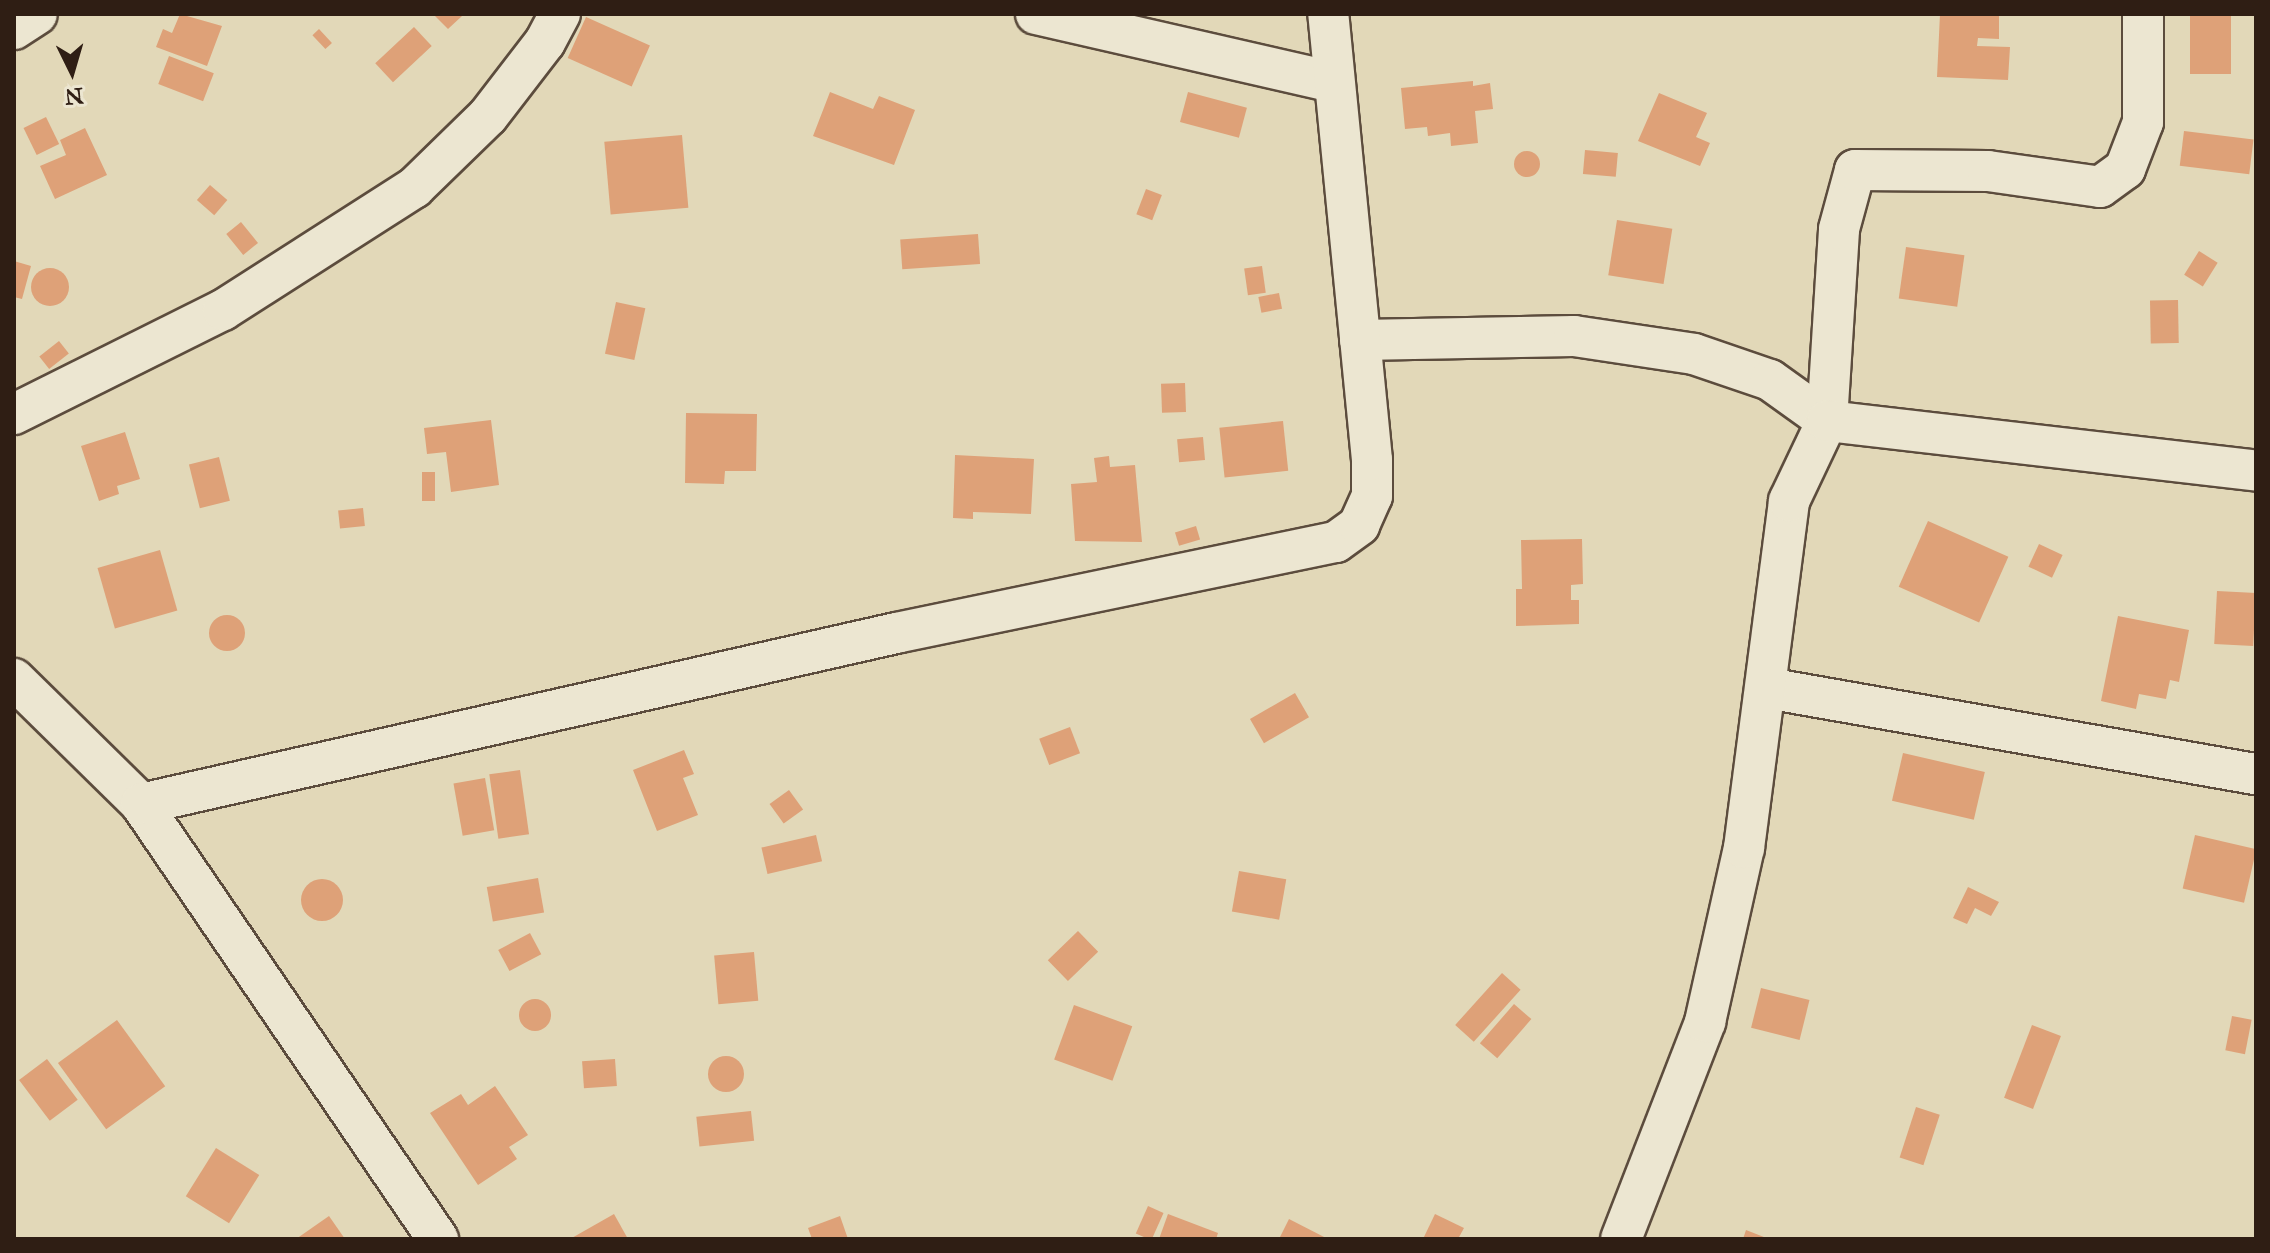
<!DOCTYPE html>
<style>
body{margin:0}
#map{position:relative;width:2270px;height:1253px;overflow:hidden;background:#e2d8b8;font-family:"IM FELL Great Primer",serif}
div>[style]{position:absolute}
.building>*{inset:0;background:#dea178;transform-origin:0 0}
.round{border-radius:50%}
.roads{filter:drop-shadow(2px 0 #5c4c3d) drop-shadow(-2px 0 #5c4c3d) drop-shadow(0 2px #5c4c3d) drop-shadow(0 -2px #5c4c3d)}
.street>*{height:40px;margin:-20px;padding:0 20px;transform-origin:20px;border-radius:20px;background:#ece6d1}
span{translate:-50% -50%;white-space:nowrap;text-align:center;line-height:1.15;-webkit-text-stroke:6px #ece6d1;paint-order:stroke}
.frame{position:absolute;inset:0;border:16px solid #2f1e14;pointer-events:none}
.north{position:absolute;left:32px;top:32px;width:80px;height:80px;-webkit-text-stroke:6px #ece6d1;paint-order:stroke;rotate:175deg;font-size:22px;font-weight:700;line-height:32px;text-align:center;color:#2f1e14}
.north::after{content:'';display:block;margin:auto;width:28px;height:36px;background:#2f1e14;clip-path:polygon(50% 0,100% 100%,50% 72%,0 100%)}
</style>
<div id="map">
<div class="building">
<i style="clip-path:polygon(180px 14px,222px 26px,207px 66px,156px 47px,163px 29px,172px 33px)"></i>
<i style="clip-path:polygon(433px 14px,460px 14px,462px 16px,448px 29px)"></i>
<i style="clip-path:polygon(1940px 14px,1999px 16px,1999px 39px,1978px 38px,1977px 46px,2010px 47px,2008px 80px,1937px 77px)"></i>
<i style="left:2190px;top:14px;width:41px;height:60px"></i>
<i style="left:586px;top:17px;width:70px;height:45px;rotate:24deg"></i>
<i style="left:414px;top:27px;width:26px;height:53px;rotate:47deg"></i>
<i style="left:319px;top:29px;width:19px;height:9px;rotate:47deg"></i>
<i style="left:169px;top:56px;width:48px;height:30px;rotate:21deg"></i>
<i style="clip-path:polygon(1473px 81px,1473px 86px,1490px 83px,1493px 109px,1475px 111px,1478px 143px,1451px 146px,1450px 133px,1428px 136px,1427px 127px,1405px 129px,1401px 88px)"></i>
<i style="clip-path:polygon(830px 92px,873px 109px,879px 96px,915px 110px,894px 165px,813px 136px)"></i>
<i style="left:1188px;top:92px;width:61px;height:31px;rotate:15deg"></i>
<i style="clip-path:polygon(1659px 93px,1707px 113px,1696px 137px,1710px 143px,1700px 166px,1638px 141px)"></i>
<i style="left:46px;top:117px;width:30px;height:25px;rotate:64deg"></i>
<i style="clip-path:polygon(85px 128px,107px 175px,55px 199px,40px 166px,66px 155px,60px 140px)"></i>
<i style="left:2184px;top:131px;width:70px;height:35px;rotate:7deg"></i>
<i style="left:682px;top:135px;width:73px;height:78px;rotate:85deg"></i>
<i style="left:1585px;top:150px;width:33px;height:24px;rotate:5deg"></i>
<i class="round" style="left:1514px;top:151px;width:26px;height:26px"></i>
<i style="left:210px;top:185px;width:23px;height:20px;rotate:41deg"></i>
<i style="left:1146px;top:189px;width:17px;height:27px;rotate:21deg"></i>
<i style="left:1617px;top:220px;width:56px;height:56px;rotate:9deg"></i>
<i style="left:241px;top:222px;width:27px;height:19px;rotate:51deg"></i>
<i style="left:978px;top:234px;width:30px;height:78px;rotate:86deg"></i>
<i style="left:1906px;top:247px;width:59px;height:52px;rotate:8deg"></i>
<i style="left:2199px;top:251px;width:22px;height:28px;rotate:32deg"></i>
<i style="clip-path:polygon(14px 261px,31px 266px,22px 299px,14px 297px)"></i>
<i style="left:1262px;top:266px;width:27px;height:18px;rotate:82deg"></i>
<i class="round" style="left:31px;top:268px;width:38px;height:38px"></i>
<i style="left:1279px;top:293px;width:16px;height:21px;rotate:79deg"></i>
<i style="left:2178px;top:300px;width:43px;height:28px;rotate:89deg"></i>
<i style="left:616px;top:302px;width:30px;height:53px;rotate:12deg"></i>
<i style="left:59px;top:341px;width:16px;height:25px;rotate:52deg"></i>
<i style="left:1185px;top:383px;width:29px;height:24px;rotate:88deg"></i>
<i style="clip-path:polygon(686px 413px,757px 414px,756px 471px,725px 471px,724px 484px,685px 483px)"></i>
<i style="clip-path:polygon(491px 420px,499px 485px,451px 492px,446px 452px,427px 454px,424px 428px)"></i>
<i style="left:1283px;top:421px;width:50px;height:64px;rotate:84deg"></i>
<i style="clip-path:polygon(125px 432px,140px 479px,117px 486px,119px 494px,99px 501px,81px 446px)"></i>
<i style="left:1203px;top:437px;width:23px;height:26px;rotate:85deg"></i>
<i style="clip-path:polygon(955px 455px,1034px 459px,1031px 514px,973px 512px,973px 519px,953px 518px)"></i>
<i style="clip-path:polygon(1109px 456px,1110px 467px,1135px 465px,1142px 542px,1075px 541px,1071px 484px,1097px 482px,1094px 458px)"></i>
<i style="left:219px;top:457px;width:45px;height:31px;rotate:76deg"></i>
<i style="left:422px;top:472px;width:13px;height:29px"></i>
<i style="left:363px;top:508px;width:18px;height:25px;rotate:84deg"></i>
<i style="left:1928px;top:521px;width:88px;height:72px;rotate:24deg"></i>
<i style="left:1196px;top:526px;width:14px;height:22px;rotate:73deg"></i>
<i style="clip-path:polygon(1582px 539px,1583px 584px,1571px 585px,1571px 600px,1579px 600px,1579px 624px,1516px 626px,1516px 589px,1522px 589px,1521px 540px)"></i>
<i style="left:2039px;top:544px;width:26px;height:25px;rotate:25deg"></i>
<i style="left:160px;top:550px;width:63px;height:65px;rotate:74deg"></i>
<i style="left:2217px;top:591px;width:39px;height:53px;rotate:3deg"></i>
<i class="round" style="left:209px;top:615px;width:36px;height:36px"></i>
<i style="clip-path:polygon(2118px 616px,2189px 630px,2179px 682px,2170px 680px,2166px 699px,2139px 694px,2136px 709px,2101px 701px)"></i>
<i style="left:1295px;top:693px;width:28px;height:52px;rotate:60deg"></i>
<i style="left:1070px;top:727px;width:28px;height:33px;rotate:69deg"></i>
<i style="clip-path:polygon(684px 750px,694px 774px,683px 778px,698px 815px,657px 831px,633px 770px)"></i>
<i style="left:1903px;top:753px;width:84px;height:49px;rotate:13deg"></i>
<i style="left:520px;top:770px;width:65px;height:31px;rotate:82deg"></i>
<i style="left:485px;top:778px;width:53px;height:32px;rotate:80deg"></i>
<i style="left:789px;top:790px;width:24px;height:24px;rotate:54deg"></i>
<i style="left:816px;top:835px;width:27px;height:56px;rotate:77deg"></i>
<i style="left:2195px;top:835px;width:63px;height:55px;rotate:13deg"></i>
<i style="left:1239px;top:871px;width:48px;height:41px;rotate:10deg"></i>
<i style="left:538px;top:878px;width:35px;height:52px;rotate:80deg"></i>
<i class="round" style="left:301px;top:879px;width:42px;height:42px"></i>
<i style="clip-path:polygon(1968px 887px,1999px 902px,1991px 916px,1975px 908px,1967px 924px,1953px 918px)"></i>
<i style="left:1078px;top:931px;width:29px;height:42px;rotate:46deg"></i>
<i style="left:530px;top:933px;width:24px;height:36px;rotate:62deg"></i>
<i style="left:754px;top:952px;width:49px;height:40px;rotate:85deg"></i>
<i style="left:1502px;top:973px;width:25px;height:70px;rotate:42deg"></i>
<i style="left:1761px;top:988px;width:50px;height:41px;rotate:14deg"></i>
<i class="round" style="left:519px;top:999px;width:32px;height:32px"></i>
<i style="left:1514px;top:1004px;width:23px;height:52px;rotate:41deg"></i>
<i style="left:1074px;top:1005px;width:62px;height:58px;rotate:20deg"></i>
<i style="left:2232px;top:1016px;width:20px;height:35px;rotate:11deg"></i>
<i style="left:117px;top:1020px;width:82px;height:73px;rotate:54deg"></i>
<i style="left:2032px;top:1025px;width:31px;height:78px;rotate:21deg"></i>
<i class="round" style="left:708px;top:1056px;width:36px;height:36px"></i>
<i style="left:47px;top:1059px;width:51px;height:35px;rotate:53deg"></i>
<i style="left:615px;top:1059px;width:27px;height:33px;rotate:86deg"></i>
<i style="clip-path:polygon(495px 1086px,528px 1135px,509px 1147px,517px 1159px,478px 1185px,430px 1113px,461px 1094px,468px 1105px)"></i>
<i style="left:1916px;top:1107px;width:25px;height:53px;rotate:18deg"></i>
<i style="left:751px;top:1111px;width:30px;height:55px;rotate:84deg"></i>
<i style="left:216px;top:1148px;width:51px;height:57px;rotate:32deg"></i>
<i style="left:1148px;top:1206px;width:17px;height:30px;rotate:24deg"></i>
<i style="clip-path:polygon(614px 1214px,628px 1239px,570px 1239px)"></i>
<i style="clip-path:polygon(1168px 1214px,1218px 1233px,1216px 1239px,1159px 1239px)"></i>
<i style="clip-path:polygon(1435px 1214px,1464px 1228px,1458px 1239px,1423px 1239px)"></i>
<i style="clip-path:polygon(329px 1216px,345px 1239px,296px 1239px)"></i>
<i style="clip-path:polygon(840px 1216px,848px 1239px,812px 1239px,808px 1228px)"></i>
<i style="clip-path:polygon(1289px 1219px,1328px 1239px,1279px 1239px)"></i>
<i style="clip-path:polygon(1746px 1230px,1769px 1239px,1743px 1239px)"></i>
</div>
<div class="roads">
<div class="street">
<i style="left:1036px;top:14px;width:305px;rotate:12.9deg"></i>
<i style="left:14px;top:29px;width:27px;rotate:-33deg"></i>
<i style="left:1360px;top:340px;width:214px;rotate:-1.1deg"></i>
<i style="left:1574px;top:336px;width:121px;rotate:8.5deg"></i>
<i style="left:1694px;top:354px;width:80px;rotate:18.9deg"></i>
<i style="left:1770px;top:380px;width:70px;rotate:35.7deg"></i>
<i style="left:14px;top:414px;width:233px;rotate:-26.5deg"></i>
<i style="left:223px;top:310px;width:227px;rotate:-32.6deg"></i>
<i style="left:414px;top:188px;width:103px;rotate:-44.2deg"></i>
<i style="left:488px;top:116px;width:93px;rotate:-52.4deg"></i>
<i style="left:545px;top:42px;width:32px;rotate:-62deg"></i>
<i style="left:1827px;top:421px;width:192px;rotate:-86.4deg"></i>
<i style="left:1839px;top:229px;width:61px;rotate:-74.8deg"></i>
<i style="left:1855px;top:170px;width:133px;rotate:0.4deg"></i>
<i style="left:1988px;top:171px;width:113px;rotate:8.1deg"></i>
<i style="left:2100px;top:187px;width:31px;rotate:-36deg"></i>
<i style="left:2125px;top:169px;width:50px;rotate:-69deg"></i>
<i style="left:2143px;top:122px;width:108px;rotate:-90deg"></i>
<i style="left:14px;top:679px;width:178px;rotate:44.5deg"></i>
<i style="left:141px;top:804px;width:527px;rotate:55.68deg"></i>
<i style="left:1767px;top:688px;width:497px;rotate:10deg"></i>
<i style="left:141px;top:804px;width:774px;rotate:-12.76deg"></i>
<i style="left:896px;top:633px;width:449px;rotate:-11.7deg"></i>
<i style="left:1336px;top:542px;width:29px;rotate:-36deg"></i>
<i style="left:1359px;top:525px;width:32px;rotate:-66deg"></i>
<i style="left:1372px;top:496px;width:36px;rotate:-90deg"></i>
<i style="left:1372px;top:460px;width:448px;rotate:-95.6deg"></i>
<i style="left:1621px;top:1239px;width:233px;rotate:-68.8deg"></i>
<i style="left:1705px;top:1022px;width:178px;rotate:-77.4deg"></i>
<i style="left:1744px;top:848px;width:350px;rotate:-82.6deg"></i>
<i style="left:1789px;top:501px;width:89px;rotate:-64.6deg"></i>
<i style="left:1827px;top:421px;width:432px;rotate:6.6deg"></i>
</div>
</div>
<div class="frame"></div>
<div class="north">N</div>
</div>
